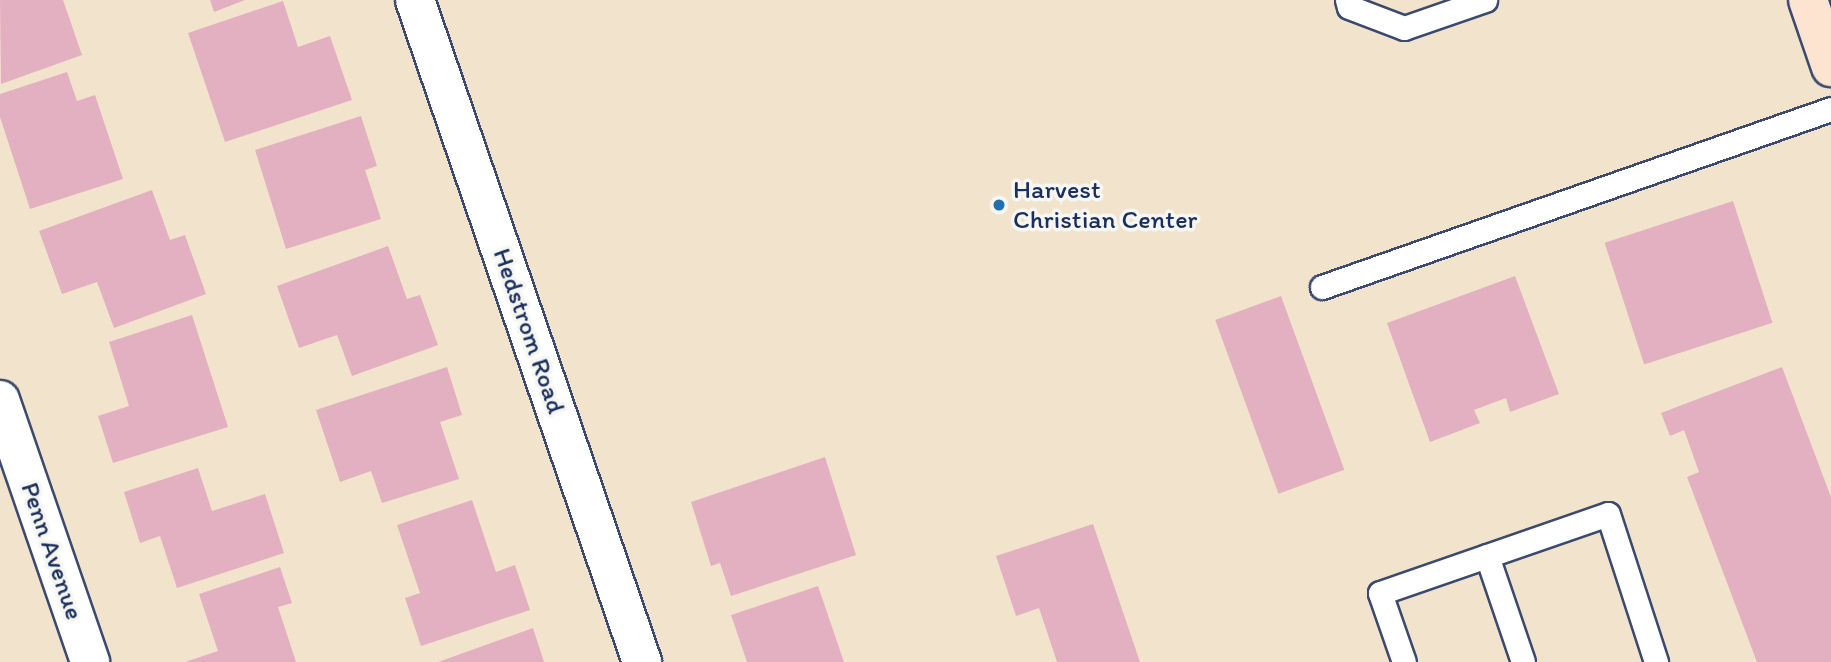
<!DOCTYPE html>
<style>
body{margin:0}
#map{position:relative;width:1831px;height:662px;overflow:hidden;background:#f2e4cc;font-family:Itim,sans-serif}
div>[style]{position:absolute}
.building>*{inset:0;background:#e3b0c1;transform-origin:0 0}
.roads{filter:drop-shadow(2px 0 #3b4a6e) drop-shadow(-2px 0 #3b4a6e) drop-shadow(0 2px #3b4a6e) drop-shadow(0 -2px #3b4a6e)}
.service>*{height:23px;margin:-11.5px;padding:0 11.5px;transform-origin:11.5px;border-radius:11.5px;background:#fff}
.minor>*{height:38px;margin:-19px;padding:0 19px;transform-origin:19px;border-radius:19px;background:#fff}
.secondary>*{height:38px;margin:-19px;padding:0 19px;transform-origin:19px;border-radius:19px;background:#fde4d0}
.dots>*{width:19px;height:19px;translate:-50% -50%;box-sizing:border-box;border:4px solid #f6f6f2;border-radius:50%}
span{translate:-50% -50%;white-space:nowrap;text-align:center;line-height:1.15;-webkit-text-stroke:7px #f6f6f2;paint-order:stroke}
.poi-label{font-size:26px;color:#1b2f5e}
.left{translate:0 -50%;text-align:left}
.street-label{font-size:26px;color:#1b2f5e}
</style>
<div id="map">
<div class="building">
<i style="clip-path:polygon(0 0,63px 0,82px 55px,1px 84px)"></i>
<i style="clip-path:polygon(210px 0,245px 0,214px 12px)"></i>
<i style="clip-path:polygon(283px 1px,298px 47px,330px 36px,352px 100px,225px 142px,188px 33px)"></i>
<i style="clip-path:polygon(67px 72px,77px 101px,95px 95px,123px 179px,30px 209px,0 117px,0 94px)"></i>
<i style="clip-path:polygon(361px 116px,377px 166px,365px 170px,381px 219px,286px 249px,255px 150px)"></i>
<i style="clip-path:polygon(152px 190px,170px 240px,185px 235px,206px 294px,114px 328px,97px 282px,62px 294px,39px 231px)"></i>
<i style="left:1733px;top:201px;width:128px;height:135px;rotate:72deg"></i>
<i style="clip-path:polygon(388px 246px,407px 299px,420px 295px,438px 345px,352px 376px,337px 335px,299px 348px,277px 286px)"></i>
<i style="clip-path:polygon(1515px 276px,1559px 394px,1510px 412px,1506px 398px,1474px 410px,1480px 423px,1430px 442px,1387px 323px)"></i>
<i style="left:1281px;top:296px;width:185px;height:70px;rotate:70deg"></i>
<i style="clip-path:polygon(192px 315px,228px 427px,113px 463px,98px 416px,129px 406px,109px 342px)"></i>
<i style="clip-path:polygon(447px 367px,462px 415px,440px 422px,459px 479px,382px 503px,371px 471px,340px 482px,316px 410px)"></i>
<i style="clip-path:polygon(1782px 367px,1831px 497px,1831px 662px,1757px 662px,1687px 477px,1699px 472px,1684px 430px,1670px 436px,1661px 413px)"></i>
<i style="clip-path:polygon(825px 457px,856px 555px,731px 596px,720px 563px,711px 566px,691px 502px)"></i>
<i style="clip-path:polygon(198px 468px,212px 511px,265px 494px,284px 553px,177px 588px,160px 536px,140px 543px,124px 492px)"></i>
<i style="clip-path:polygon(472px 500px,496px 572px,515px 565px,530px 610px,421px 646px,405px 598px,420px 593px,397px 525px)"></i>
<i style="clip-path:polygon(1093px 524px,1140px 662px,1057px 662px,1039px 608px,1016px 616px,996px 556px)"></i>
<i style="clip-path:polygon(280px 567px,292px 603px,278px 607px,296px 662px,185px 662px,218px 651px,199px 594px)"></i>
<i style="clip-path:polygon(818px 586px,844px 662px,747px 662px,731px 615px)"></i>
<i style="clip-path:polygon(533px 628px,544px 662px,438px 662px)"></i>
</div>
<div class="roads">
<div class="service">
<i style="left:1347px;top:0;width:7px;rotate:74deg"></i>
<i style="left:1349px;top:7px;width:59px;rotate:20.9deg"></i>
<i style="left:1404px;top:28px;width:86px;rotate:-19.1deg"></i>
<i style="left:1322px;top:287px;width:539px;rotate:-19.28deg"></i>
<i style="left:1487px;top:556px;width:112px;rotate:71.2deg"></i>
<i style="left:1404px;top:662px;width:73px;rotate:-109.2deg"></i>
<i style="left:1380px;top:593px;width:241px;rotate:-19.1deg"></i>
<i style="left:1608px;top:514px;width:156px;rotate:72deg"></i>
</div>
<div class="minor">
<i style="left:415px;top:0;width:700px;rotate:71.07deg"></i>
<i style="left:0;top:400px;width:277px;rotate:71deg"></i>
</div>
<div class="secondary">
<i style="left:1808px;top:0;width:71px;rotate:71.1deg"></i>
</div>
</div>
<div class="dots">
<i style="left:999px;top:205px;background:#1f6fb2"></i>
</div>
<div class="poi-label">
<span class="left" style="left:1013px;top:205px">Harvest<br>Christian Center</span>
</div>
<div class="street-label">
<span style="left:529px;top:331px;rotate:71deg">Hedstrom Road</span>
<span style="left:52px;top:551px;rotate:71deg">Penn Avenue</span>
</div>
</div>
